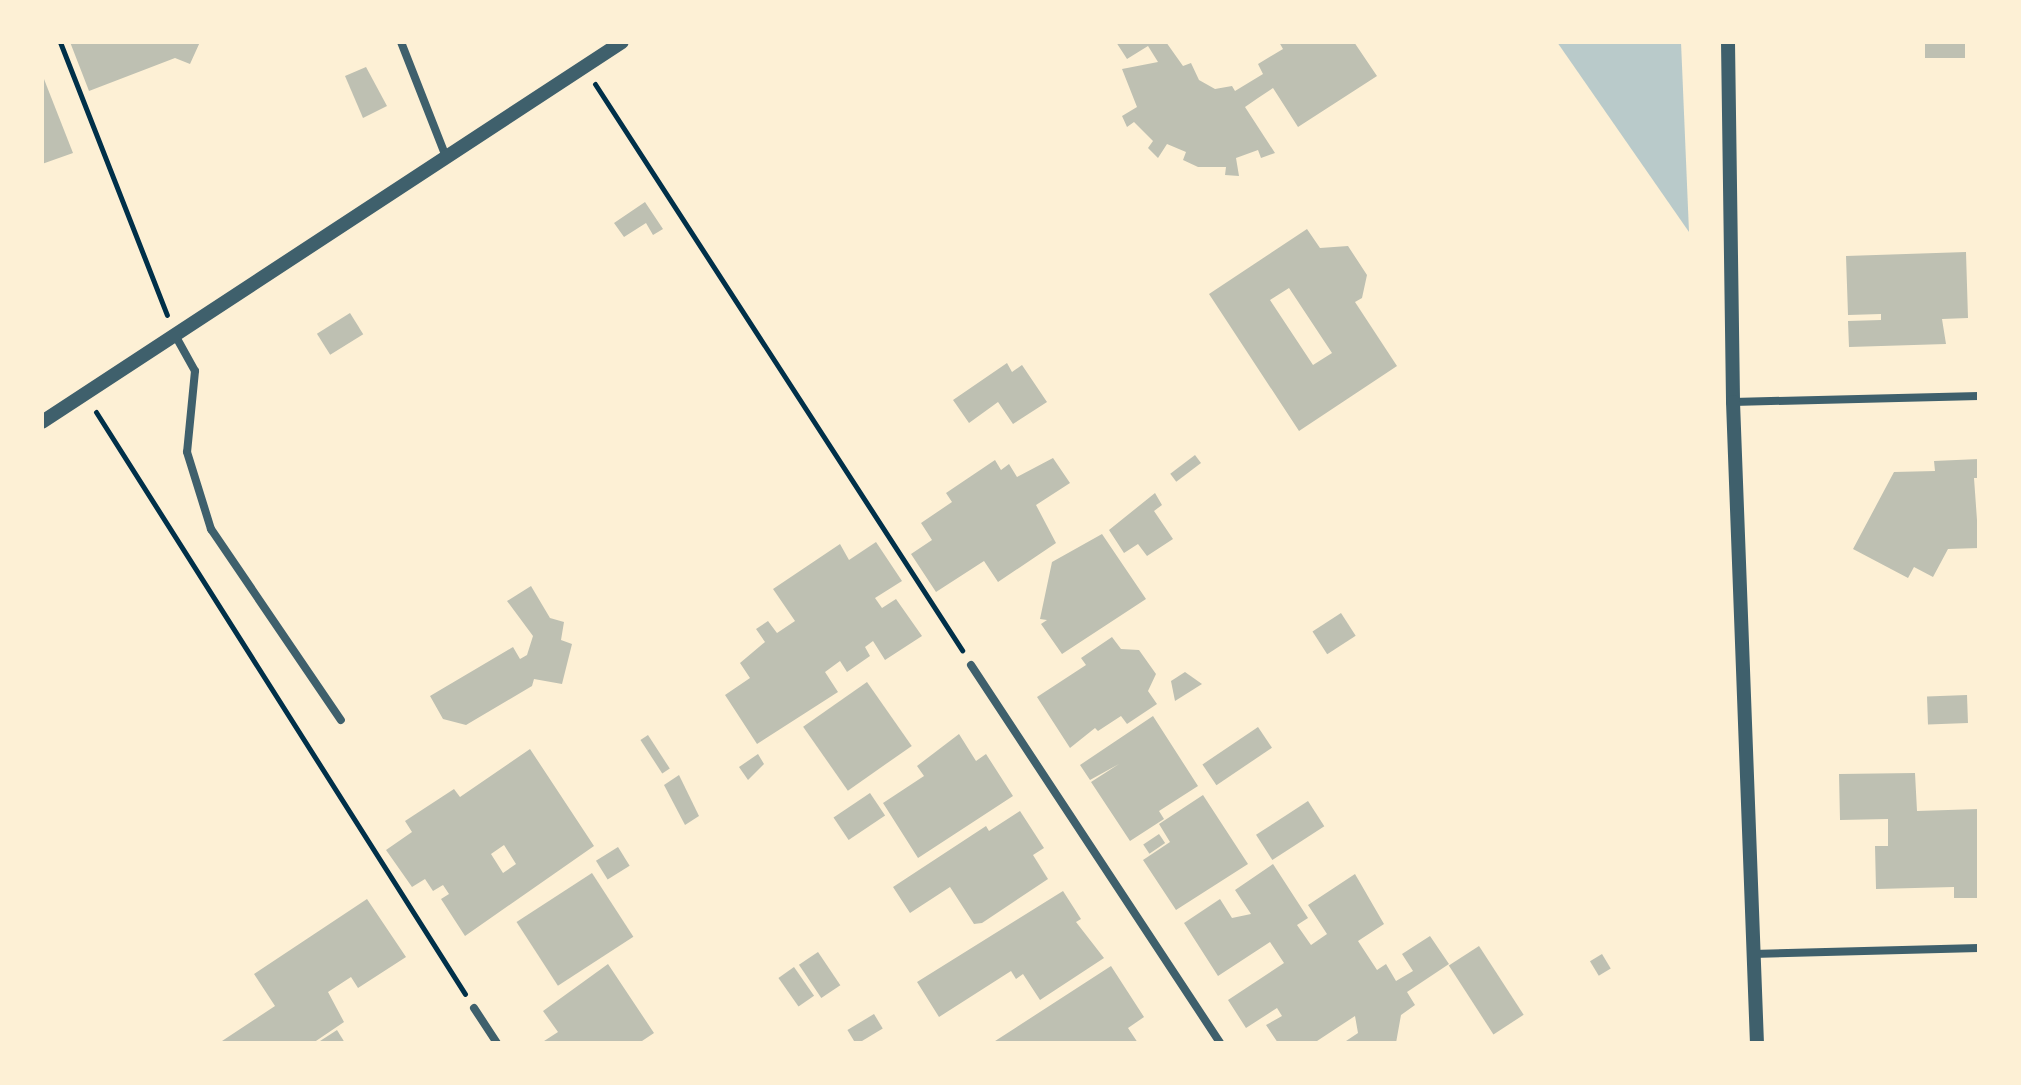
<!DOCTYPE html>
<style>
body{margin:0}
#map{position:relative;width:2021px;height:1085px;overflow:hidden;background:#fdf0d5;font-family:"PT Sans",sans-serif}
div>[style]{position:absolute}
.green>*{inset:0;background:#b9caca}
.building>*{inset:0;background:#bec0b2;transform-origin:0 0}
.path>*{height:5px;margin:-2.5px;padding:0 2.5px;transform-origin:2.5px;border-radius:2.5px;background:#003049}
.minor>*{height:8px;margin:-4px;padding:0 4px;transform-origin:4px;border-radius:4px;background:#3f606c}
.tertiary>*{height:14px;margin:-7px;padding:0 7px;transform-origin:7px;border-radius:7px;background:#3f606c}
span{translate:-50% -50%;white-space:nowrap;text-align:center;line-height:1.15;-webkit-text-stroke:6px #fdf0d5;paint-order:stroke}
.frame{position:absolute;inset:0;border:44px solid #fdf0d5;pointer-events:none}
</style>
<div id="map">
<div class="green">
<i style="clip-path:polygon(1557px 42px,1681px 42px,1689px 232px)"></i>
</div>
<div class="building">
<i style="clip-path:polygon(70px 42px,200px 42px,190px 64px,175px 58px,89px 91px)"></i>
<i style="clip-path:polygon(1116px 42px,1166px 42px,1183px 66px,1191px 63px,1199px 80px,1215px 89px,1232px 86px,1235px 91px,1263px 74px,1258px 64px,1283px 49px,1279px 42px,1354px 42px,1377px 76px,1298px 127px,1273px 88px,1258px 98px,1245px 107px,1275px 153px,1261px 158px,1258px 150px,1236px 158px,1239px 176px,1225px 175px,1226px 167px,1198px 167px,1183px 160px,1186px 152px,1167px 144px,1158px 158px,1148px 148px,1153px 141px,1134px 122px,1127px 127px,1122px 116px,1137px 107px,1122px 69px,1158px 62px,1148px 46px,1127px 59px)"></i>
<i style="left:1925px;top:42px;width:40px;height:16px"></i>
<i style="clip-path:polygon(366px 67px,387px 106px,363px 118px,345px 76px)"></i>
<i style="clip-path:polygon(42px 74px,73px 153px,42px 164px)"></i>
<i style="clip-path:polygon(645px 202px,663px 229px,653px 235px,646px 223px,624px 237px,614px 223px)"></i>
<i style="clip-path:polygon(evenodd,1307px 229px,1320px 248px,1348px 246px,1367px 275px,1362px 298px,1355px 302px,1397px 366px,1299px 431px,1209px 294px,1307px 229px,1289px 288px,1332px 353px,1313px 365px,1270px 300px,1289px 288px)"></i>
<i style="clip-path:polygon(1966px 252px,1968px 318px,1942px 319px,1946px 344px,1849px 347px,1848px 321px,1881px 320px,1881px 314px,1848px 315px,1846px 256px)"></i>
<i style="left:350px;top:313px;width:25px;height:39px;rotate:58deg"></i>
<i style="clip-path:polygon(1007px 363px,1012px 372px,1022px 365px,1047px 402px,1013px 424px,998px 402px,969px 423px,953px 400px)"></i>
<i style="left:1195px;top:455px;width:10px;height:31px;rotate:53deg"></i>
<i style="clip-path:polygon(1053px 458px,1070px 483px,1036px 505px,1056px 543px,998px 582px,984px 561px,936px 592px,911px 554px,932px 540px,921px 523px,952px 502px,946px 493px,995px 460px,1001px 470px,1009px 464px,1017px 477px)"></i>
<i style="clip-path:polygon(1979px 459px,1979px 478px,1974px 478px,1979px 548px,1948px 549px,1933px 577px,1914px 567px,1908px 578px,1853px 549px,1894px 472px,1935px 471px,1934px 461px)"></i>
<i style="clip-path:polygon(1155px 493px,1162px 505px,1154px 511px,1173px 539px,1147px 556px,1138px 544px,1124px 553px,1109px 530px)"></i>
<i style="clip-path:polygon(1102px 534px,1146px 599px,1062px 654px,1041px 624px,1047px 620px,1040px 619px,1052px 562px)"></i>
<i style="clip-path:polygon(876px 542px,902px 581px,875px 598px,882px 608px,896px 599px,922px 636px,885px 660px,873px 641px,865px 647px,870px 656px,847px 672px,840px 661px,825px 672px,838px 692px,757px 744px,725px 695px,750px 678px,740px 663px,765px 642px,756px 629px,768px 621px,777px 633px,795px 621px,773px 589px,840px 544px,849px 560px)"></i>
<i style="clip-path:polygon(531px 586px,550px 618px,564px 622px,561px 640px,572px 644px,562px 684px,534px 679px,532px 686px,466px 725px,443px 719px,430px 696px,513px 647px,520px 659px,527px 655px,533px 636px,507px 601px)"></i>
<i style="left:1341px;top:613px;width:27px;height:34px;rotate:57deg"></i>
<i style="clip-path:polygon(1112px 637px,1121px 649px,1139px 650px,1156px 674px,1148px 691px,1157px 704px,1127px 724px,1121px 716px,1098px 731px,1095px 728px,1070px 748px,1037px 697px,1086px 665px,1081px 658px)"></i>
<i style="clip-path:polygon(1185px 672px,1202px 684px,1175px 701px,1171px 681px)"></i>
<i style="left:867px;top:682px;width:78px;height:78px;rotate:55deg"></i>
<i style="left:1967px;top:695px;width:28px;height:40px;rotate:88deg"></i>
<i style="clip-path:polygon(1153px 716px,1198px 786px,1159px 811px,1164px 819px,1130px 841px,1091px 782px,1119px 764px,1090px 780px,1080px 765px)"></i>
<i style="left:1258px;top:727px;width:25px;height:67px;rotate:56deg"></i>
<i style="clip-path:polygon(959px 734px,976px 761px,986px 754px,1013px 796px,918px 858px,883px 803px,924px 776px,917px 766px)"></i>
<i style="left:648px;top:735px;width:40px;height:9px;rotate:57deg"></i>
<i style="clip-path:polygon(evenodd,530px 749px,594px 846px,465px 936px,441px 899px,449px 894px,443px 885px,433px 891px,425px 879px,412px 887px,386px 850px,412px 832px,405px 821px,454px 789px,460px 797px,530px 749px,504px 845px,516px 864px,503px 873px,491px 854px,504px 845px)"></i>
<i style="clip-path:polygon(758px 754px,764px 764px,748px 780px,739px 767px)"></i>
<i style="clip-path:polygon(1915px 773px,1917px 811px,1979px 809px,1979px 898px,1954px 898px,1954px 887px,1876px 889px,1875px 846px,1888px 846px,1888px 819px,1840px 820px,1839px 774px)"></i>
<i style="clip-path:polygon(679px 775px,699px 816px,685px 825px,664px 785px)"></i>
<i style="left:870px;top:793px;width:27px;height:44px;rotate:56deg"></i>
<i style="clip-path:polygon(1203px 795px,1248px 864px,1176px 910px,1143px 860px,1170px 842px,1159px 824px)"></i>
<i style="left:1308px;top:801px;width:30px;height:62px;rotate:57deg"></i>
<i style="clip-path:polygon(1020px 811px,1044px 848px,1033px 855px,1048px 879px,982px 923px,974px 924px,950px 887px,910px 913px,893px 887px,986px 826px,989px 831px)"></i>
<i style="left:1159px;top:834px;width:11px;height:19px;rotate:56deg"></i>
<i style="left:618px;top:847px;width:22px;height:26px;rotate:58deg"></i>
<i style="clip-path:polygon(1273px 864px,1308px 918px,1297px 925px,1311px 945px,1327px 934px,1308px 905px,1355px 874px,1384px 924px,1358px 941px,1377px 970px,1386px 964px,1396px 981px,1413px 971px,1402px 954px,1430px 936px,1449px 964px,1407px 992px,1415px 1005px,1401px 1015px,1396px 1043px,1343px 1043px,1358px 1033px,1355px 1016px,1314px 1043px,1278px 1043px,1266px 1025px,1282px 1016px,1277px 1008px,1246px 1028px,1228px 1000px,1284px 963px,1270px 942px,1218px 976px,1184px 923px,1220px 899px,1232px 918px,1251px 914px,1235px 890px)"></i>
<i style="left:592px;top:873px;width:76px;height:90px;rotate:57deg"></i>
<i style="clip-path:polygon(1063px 891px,1081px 919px,1076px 922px,1104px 958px,1040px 1000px,1023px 974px,1016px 979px,1011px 971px,939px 1017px,917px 982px)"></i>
<i style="clip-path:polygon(367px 899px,406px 957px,358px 988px,351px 977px,328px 992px,344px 1022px,313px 1043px,219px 1043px,275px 1006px,254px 974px)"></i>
<i style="left:1479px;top:946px;width:82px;height:36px;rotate:57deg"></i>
<i style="left:818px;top:952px;width:40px;height:23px;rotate:56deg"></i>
<i style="left:1602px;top:954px;width:17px;height:14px;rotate:59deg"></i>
<i style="clip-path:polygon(608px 964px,654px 1033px,639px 1043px,541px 1043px,558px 1032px,543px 1011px)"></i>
<i style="clip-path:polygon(1111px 966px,1144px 1017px,1128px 1028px,1138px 1043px,992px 1043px)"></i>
<i style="left:794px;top:967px;width:35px;height:19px;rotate:55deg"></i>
<i style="left:874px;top:1014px;width:17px;height:31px;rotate:59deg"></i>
<i style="clip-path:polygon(337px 1030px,345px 1043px,317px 1043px)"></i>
</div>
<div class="path">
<i style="left:60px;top:42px;width:293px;rotate:68.6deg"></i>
<i style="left:595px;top:84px;width:675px;rotate:57.04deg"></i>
<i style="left:96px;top:412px;width:689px;rotate:57.62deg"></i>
</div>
<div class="minor">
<i style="left:401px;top:42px;width:123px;rotate:68.6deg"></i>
<i style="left:175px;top:335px;width:41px;rotate:60.9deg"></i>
<i style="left:195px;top:371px;width:81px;rotate:95.6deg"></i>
<i style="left:187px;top:452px;width:81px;rotate:72.7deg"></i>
<i style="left:211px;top:529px;width:231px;rotate:55.8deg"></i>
<i style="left:1733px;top:402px;width:246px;rotate:-1.4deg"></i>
<i style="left:971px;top:665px;width:453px;rotate:56.6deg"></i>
<i style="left:1753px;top:954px;width:226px;rotate:-1.5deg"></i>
<i style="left:474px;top:1008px;width:42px;rotate:56.7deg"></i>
</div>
<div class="tertiary">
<i style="left:1728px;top:42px;width:360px;rotate:89.2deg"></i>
<i style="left:1733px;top:402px;width:641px;rotate:87.86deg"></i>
<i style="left:42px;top:422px;width:693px;rotate:-33.23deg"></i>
</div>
<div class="frame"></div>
</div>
